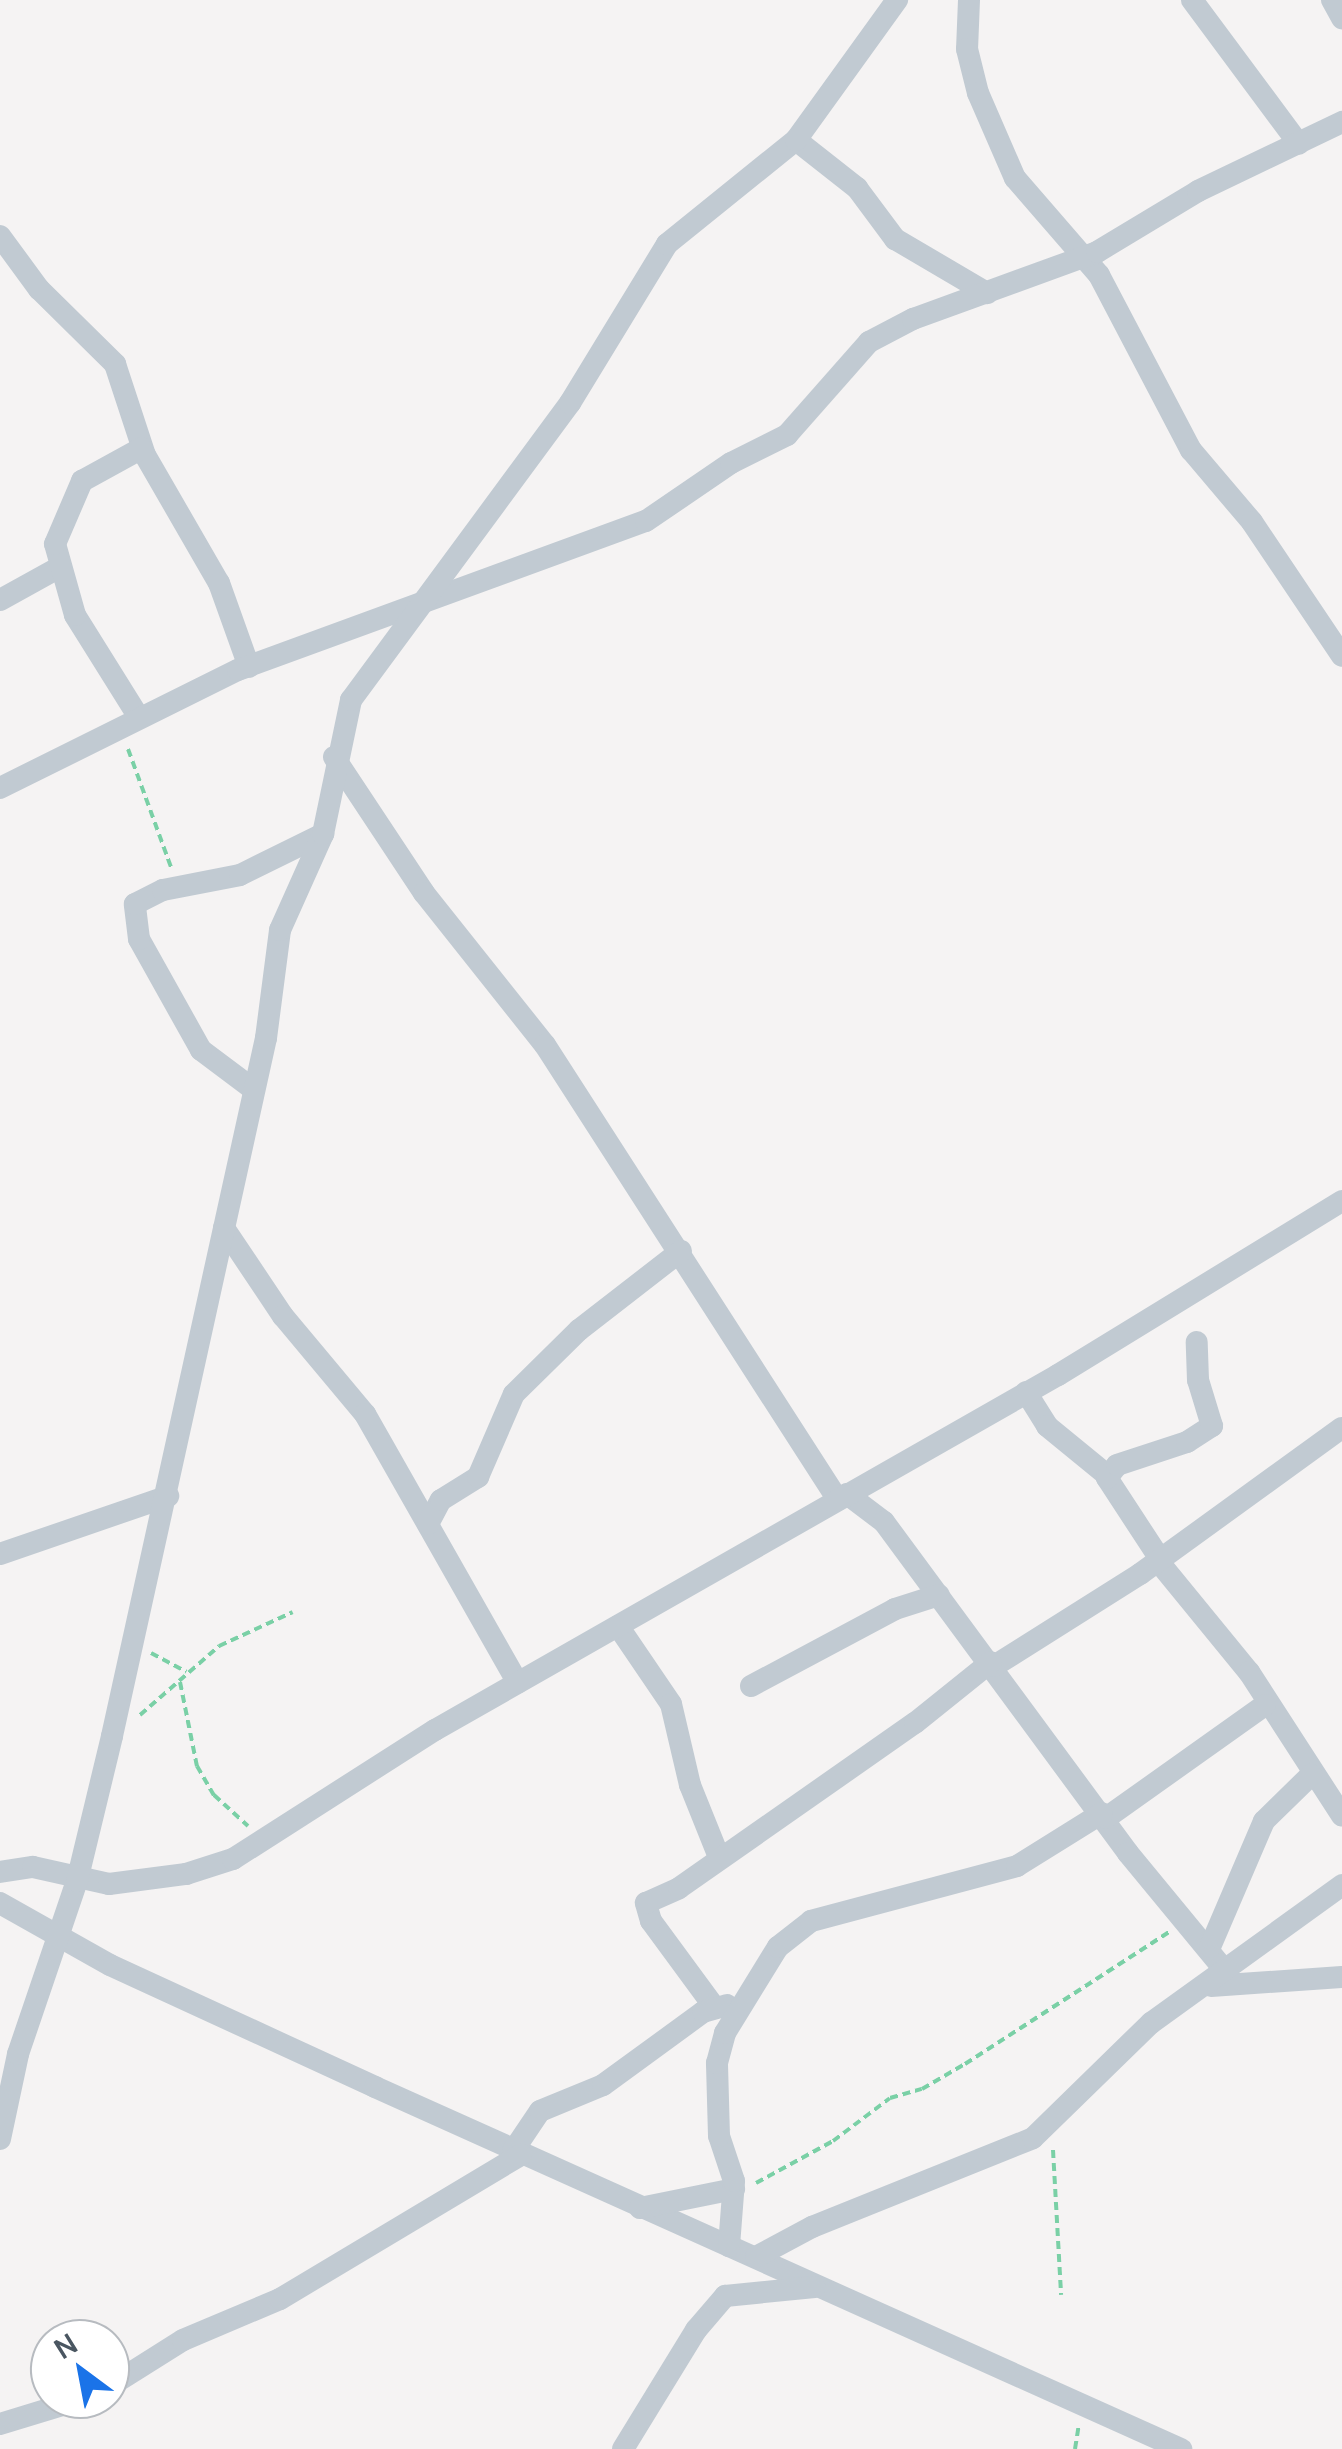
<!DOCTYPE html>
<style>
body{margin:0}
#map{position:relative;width:1342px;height:2449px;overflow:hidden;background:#f5f3f3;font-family:Manrope,sans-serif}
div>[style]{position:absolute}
.path>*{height:4px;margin-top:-2px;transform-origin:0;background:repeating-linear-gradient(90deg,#7ad0a6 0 8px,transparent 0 13px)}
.minor>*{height:22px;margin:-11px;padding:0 11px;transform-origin:11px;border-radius:11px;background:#c1cad2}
span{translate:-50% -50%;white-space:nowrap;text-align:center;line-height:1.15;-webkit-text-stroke:8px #fff;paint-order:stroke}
.north{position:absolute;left:30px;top:2319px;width:100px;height:100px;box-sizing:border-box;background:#fff;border:2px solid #b7bbc0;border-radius:50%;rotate:328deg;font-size:28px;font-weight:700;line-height:40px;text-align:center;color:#4a5661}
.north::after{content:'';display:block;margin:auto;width:35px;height:45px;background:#1a73e8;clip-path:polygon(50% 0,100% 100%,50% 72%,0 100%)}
</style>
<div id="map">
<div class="path">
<i style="left:128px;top:749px;width:126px;rotate:70deg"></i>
<i style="left:151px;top:1653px;width:40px;rotate:28deg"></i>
<i style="left:180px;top:1682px;width:86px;rotate:78.6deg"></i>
<i style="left:197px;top:1766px;width:34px;rotate:60deg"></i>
<i style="left:214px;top:1795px;width:46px;rotate:42.4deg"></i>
<i style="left:140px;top:1715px;width:105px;rotate:-41.1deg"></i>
<i style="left:219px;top:1646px;width:81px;rotate:-24.7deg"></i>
<i style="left:1053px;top:2150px;width:145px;rotate:86.8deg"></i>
<i style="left:756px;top:2183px;width:88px;rotate:-28.6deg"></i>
<i style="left:833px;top:2141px;width:71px;rotate:-37deg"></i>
<i style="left:890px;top:2098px;width:33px;rotate:-16deg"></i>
<i style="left:922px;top:2089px;width:50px;rotate:-30.2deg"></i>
<i style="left:965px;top:2064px;width:243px;rotate:-32.9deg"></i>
<i style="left:1075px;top:2449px;width:25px;rotate:-81deg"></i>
</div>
<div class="minor">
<i style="left:969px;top:0;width:49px;rotate:92.3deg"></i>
<i style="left:967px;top:49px;width:45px;rotate:76deg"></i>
<i style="left:978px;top:93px;width:93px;rotate:66.5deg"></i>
<i style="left:1015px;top:178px;width:128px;rotate:49.1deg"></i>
<i style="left:1099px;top:275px;width:198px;rotate:62.3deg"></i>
<i style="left:1191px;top:450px;width:94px;rotate:49.7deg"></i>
<i style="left:1252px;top:522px;width:161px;rotate:56.1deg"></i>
<i style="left:1192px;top:0;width:179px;rotate:53.4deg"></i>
<i style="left:1332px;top:0;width:21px;rotate:61deg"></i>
<i style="left:796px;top:140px;width:78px;rotate:38.2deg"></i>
<i style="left:857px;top:188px;width:64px;rotate:53.3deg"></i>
<i style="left:895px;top:239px;width:107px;rotate:30.4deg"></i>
<i style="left:0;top:236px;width:66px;rotate:53.7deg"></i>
<i style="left:39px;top:289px;width:107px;rotate:44.6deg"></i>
<i style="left:115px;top:364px;width:96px;rotate:71.8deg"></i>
<i style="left:145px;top:455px;width:148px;rotate:60deg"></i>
<i style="left:219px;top:583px;width:89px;rotate:70.3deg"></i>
<i style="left:0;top:600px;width:66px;rotate:-28.9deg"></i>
<i style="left:138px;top:716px;width:119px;rotate:-122deg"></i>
<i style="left:75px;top:615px;width:74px;rotate:-105.7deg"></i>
<i style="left:55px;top:544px;width:69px;rotate:-66.8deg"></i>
<i style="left:82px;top:481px;width:68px;rotate:-28.8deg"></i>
<i style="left:334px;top:757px;width:163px;rotate:56.5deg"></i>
<i style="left:424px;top:893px;width:194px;rotate:51.5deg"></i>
<i style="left:545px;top:1045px;width:541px;rotate:57.22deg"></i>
<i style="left:0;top:788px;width:266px;rotate:-26.4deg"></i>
<i style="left:238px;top:670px;width:434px;rotate:-20.1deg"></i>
<i style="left:646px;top:521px;width:103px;rotate:-34.3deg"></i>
<i style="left:731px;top:463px;width:63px;rotate:-26.6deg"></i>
<i style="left:787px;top:435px;width:124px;rotate:-48.6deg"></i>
<i style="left:869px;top:342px;width:50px;rotate:-27.6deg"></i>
<i style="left:913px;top:319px;width:196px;rotate:-20deg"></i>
<i style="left:1097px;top:252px;width:118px;rotate:-31.1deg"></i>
<i style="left:1198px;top:191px;width:160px;rotate:-25.6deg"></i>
<i style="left:253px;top:1089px;width:65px;rotate:-143.1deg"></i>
<i style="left:201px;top:1050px;width:127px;rotate:-119.2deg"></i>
<i style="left:139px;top:939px;width:35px;rotate:-97deg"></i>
<i style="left:135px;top:904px;width:31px;rotate:-27deg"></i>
<i style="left:163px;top:890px;width:78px;rotate:-11deg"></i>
<i style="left:240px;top:875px;width:93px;rotate:-26.3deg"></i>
<i style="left:224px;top:1228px;width:106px;rotate:56.2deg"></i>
<i style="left:283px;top:1316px;width:128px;rotate:50.1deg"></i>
<i style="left:365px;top:1414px;width:309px;rotate:60.4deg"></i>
<i style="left:1026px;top:1392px;width:40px;rotate:58deg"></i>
<i style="left:1047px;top:1426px;width:79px;rotate:39.3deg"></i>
<i style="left:847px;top:1494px;width:46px;rotate:37.1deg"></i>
<i style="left:884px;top:1522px;width:411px;rotate:53.6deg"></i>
<i style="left:1128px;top:1853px;width:156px;rotate:50.5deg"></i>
<i style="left:428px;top:1524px;width:27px;rotate:-62deg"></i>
<i style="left:441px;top:1500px;width:44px;rotate:-31.9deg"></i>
<i style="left:478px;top:1477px;width:90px;rotate:-66.6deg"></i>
<i style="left:514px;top:1394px;width:91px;rotate:-44.6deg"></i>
<i style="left:579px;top:1330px;width:129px;rotate:-37.8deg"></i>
<i style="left:0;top:1554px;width:178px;rotate:-19deg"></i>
<i style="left:1160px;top:1559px;width:97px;rotate:-123.2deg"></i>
<i style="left:1107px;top:1478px;width:16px;rotate:-52deg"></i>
<i style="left:1117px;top:1465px;width:74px;rotate:-18.2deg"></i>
<i style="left:1187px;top:1442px;width:30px;rotate:-33deg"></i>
<i style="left:1212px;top:1426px;width:48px;rotate:-106.9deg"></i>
<i style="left:1198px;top:1380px;width:38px;rotate:-92deg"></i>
<i style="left:1158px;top:1561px;width:144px;rotate:50.7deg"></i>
<i style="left:1249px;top:1672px;width:171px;rotate:57.1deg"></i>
<i style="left:618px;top:1626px;width:94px;rotate:55.8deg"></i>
<i style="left:671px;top:1704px;width:83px;rotate:76.8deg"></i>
<i style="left:690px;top:1785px;width:78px;rotate:68.1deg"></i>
<i style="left:994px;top:1666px;width:173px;rotate:-32.2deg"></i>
<i style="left:1140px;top:1574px;width:249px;rotate:-35.9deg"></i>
<i style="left:751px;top:1686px;width:163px;rotate:-28.1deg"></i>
<i style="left:895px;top:1609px;width:46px;rotate:-17.7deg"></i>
<i style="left:1106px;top:1818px;width:195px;rotate:-35.4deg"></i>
<i style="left:0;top:1872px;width:33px;rotate:-9deg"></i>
<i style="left:33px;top:1867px;width:78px;rotate:12.6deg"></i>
<i style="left:109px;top:1884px;width:78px;rotate:-7.4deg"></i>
<i style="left:186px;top:1874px;width:49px;rotate:-17.7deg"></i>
<i style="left:233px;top:1859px;width:240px;rotate:-32.6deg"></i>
<i style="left:435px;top:1730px;width:717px;rotate:-29.68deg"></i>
<i style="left:1058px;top:1375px;width:333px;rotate:-31.5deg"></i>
<i style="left:0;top:1903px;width:126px;rotate:29.4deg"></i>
<i style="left:110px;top:1965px;width:292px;rotate:24.7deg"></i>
<i style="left:375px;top:2087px;width:884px;rotate:24.19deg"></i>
<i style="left:1210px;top:1947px;width:137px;rotate:-66.8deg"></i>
<i style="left:1264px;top:1821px;width:66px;rotate:-44.4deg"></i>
<i style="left:1211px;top:1986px;width:131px;rotate:-3.9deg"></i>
<i style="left:715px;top:2008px;width:108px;rotate:-126.3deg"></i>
<i style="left:651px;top:1921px;width:19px;rotate:-106deg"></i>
<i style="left:646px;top:1903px;width:36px;rotate:-24deg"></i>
<i style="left:679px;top:1888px;width:288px;rotate:-35deg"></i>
<i style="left:915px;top:1723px;width:97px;rotate:-38.8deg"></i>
<i style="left:0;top:2139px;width:87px;rotate:-78deg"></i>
<i style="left:18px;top:2054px;width:183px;rotate:-71.2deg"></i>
<i style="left:77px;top:1881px;width:149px;rotate:-76.4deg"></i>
<i style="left:112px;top:1736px;width:715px;rotate:-77.56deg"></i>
<i style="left:266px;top:1038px;width:109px;rotate:-82.6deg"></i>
<i style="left:280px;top:930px;width:105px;rotate:-65.9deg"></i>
<i style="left:323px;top:834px;width:137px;rotate:-78.2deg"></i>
<i style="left:351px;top:700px;width:369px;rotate:-53.6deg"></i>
<i style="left:570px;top:403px;width:186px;rotate:-58.6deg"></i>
<i style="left:667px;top:244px;width:166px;rotate:-38.9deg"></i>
<i style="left:796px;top:140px;width:173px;rotate:-54.2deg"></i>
<i style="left:513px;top:2151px;width:48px;rotate:-56deg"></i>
<i style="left:540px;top:2111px;width:68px;rotate:-22.4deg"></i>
<i style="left:603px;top:2085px;width:124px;rotate:-36.1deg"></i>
<i style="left:703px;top:2012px;width:25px;rotate:-16deg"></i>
<i style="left:640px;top:2208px;width:96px;rotate:-11.4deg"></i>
<i style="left:729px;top:2246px;width:65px;rotate:-85.6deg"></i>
<i style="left:734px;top:2181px;width:47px;rotate:-108.4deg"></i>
<i style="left:719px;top:2136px;width:73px;rotate:-91.6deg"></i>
<i style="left:717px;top:2063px;width:31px;rotate:-75deg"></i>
<i style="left:725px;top:2033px;width:101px;rotate:-58.4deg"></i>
<i style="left:778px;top:1947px;width:42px;rotate:-38.2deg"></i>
<i style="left:811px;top:1921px;width:213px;rotate:-14.9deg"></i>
<i style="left:1017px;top:1866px;width:100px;rotate:-31.9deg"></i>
<i style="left:756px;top:2257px;width:64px;rotate:-28.2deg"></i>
<i style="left:812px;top:2227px;width:238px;rotate:-21.9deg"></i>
<i style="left:1033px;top:2138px;width:165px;rotate:-44.3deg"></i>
<i style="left:1151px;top:2023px;width:236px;rotate:-35.8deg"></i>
<i style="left:110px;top:2386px;width:86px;rotate:-32.2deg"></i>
<i style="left:183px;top:2340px;width:105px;rotate:-22.9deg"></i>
<i style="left:280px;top:2299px;width:281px;rotate:-30.9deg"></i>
<i style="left:0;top:2424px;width:86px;rotate:-17deg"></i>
<i style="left:623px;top:2449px;width:140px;rotate:-58.5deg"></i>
<i style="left:696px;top:2330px;width:45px;rotate:-49.5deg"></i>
<i style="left:725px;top:2296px;width:90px;rotate:-5.7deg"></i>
</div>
<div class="north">N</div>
</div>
